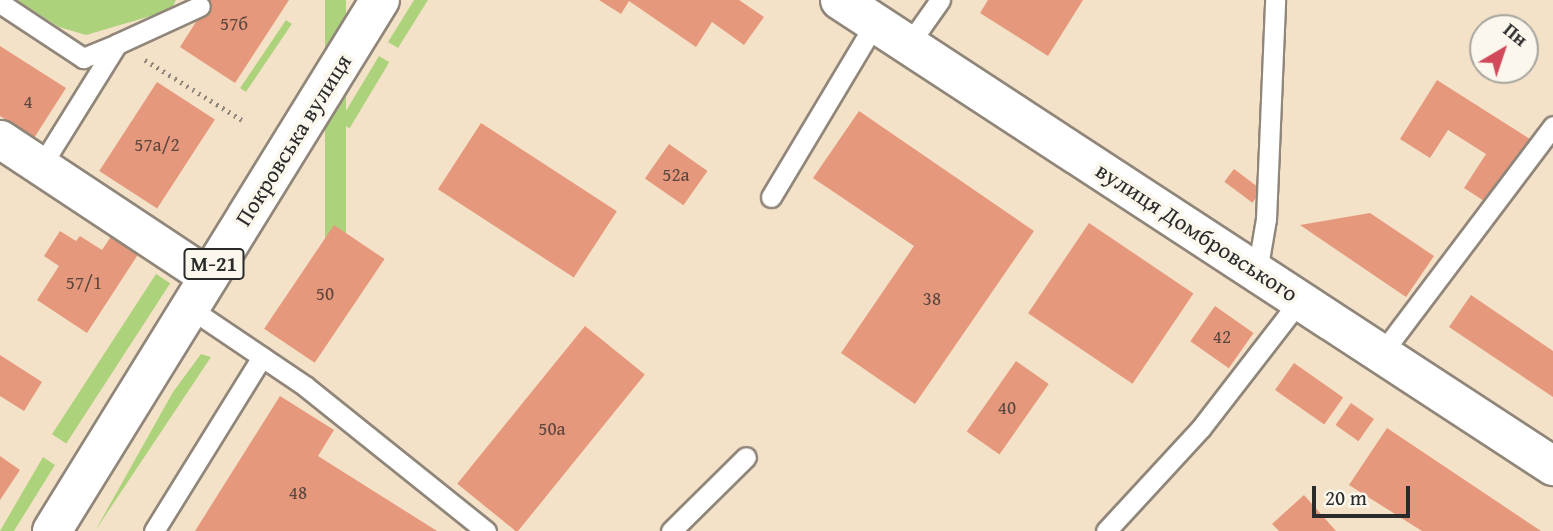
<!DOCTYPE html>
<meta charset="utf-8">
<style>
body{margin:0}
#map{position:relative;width:1553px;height:531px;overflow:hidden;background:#f4e2c8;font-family:"Gentium Book Plus",serif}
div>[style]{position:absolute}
.green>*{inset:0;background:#add27c;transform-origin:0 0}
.building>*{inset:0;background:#e6987c;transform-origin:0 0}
.path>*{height:4.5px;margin-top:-2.25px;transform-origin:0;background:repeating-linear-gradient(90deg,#90867a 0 2px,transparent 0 7px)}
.roads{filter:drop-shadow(2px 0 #90867a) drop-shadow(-2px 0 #90867a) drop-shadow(0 2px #90867a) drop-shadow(0 -2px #90867a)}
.lane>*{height:19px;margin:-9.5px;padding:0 9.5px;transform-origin:9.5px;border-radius:9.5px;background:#fff}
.street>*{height:37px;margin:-18.5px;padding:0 18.5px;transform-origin:18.5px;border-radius:18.5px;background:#fff}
.secondary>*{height:38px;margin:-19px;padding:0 19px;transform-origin:19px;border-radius:19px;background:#fff}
.highway>*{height:38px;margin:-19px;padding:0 19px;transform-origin:19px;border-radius:19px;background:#fff}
span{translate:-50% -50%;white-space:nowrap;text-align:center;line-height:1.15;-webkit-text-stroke:7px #fbf7ec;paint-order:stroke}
.number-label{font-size:19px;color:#5a463f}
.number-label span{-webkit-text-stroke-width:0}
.shield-label span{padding:2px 5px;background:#fbf7ec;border:2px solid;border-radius:5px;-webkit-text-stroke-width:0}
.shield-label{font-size:21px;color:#2b2b2b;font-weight:700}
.street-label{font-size:23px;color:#2b2b2b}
.north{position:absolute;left:1469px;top:14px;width:70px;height:70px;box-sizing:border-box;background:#fbf7ec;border:2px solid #a8a59f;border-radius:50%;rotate:39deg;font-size:19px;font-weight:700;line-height:28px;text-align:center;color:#2b2b2b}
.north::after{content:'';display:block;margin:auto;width:24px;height:32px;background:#d1495b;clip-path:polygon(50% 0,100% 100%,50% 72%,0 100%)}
.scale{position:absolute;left:1312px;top:486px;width:98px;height:32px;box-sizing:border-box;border:4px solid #2b2b2b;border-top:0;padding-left:9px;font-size:21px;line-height:24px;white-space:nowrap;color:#2b2b2b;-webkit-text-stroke:5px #fbf7ec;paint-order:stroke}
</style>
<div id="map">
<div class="green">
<i style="clip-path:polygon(17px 0,176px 0,171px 10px,86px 35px,59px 27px)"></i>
<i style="left:325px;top:0;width:21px;height:283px"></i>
<i style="clip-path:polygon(414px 0,428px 0,398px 48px,388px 42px)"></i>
<i style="left:286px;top:20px;width:7px;height:82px;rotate:34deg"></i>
<i style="left:379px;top:56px;width:12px;height:77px;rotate:31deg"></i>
<i style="left:156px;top:274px;width:17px;height:191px;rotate:33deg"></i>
<i style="clip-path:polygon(201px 354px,211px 357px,95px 531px,173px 392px)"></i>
<i style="clip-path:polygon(43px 457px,55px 465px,14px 531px,0 531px)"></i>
</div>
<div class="building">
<i style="clip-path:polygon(210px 0,289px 0,235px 83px,180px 47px)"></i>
<i style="clip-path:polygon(599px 0,739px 0,764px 17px,744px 45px,712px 22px,696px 47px,629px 1px,621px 14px)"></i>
<i style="clip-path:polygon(988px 0,1083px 0,1048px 56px,980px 13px)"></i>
<i style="clip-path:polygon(0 46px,66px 88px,34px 138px,0 116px)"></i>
<i style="clip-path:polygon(1437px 80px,1533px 141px,1492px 206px,1464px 188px,1486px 154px,1448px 130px,1430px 158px,1400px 139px)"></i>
<i style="left:157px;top:82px;width:69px;height:106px;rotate:33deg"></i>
<i style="clip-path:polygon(859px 111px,1034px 231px,915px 404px,841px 353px,914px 246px,813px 178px)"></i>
<i style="left:481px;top:123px;width:162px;height:79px;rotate:33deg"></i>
<i style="left:669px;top:144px;width:47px;height:42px;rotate:35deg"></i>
<i style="left:1234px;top:169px;width:35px;height:16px;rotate:37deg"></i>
<i style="clip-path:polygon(1370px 213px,1434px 256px,1406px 297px,1300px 225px)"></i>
<i style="left:1089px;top:223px;width:126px;height:109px;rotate:34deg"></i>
<i style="left:334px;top:225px;width:61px;height:125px;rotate:34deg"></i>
<i style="clip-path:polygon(60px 231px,76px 241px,80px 236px,102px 250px,112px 235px,139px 253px,87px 333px,37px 300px,59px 266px,44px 256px)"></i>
<i style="clip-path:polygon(1471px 295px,1553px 351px,1553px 397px,1449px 327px)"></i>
<i style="left:1215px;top:306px;width:47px;height:43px;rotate:35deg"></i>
<i style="left:585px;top:326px;width:77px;height:203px;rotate:39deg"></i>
<i style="clip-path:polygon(0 355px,42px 382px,24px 411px,0 396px)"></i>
<i style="left:1016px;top:361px;width:40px;height:86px;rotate:35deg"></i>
<i style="left:1294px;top:363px;width:60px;height:33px;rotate:35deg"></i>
<i style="clip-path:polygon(280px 396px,334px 430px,318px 456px,437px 531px,195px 531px)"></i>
<i style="left:1351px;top:403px;width:28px;height:27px;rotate:35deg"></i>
<i style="clip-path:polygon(1387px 428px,1541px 531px,1422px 531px,1349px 485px)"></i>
<i style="clip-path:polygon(0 456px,20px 470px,0 500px)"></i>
<i style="clip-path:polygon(1304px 495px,1336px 531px,1279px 531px,1272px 524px)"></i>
</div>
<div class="path">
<i style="left:145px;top:60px;width:114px;rotate:31.7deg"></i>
</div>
<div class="roads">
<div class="lane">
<i style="left:0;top:3px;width:100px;rotate:33.5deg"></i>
<i style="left:83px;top:58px;width:37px;rotate:-22deg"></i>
<i style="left:909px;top:44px;width:54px;rotate:-54.8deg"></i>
<i style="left:41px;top:166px;width:144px;rotate:-58.1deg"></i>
<i style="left:117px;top:44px;width:91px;rotate:-24.6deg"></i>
<i style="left:771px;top:197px;width:203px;rotate:-59.1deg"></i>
<i style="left:1257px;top:272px;width:54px;rotate:-80.4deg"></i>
<i style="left:1266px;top:219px;width:219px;rotate:-87.6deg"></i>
<i style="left:188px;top:307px;width:141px;rotate:34deg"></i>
<i style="left:305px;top:386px;width:232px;rotate:38.7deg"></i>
<i style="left:1382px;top:353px;width:284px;rotate:-53deg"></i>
<i style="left:154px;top:531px;width:205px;rotate:-58.2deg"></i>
<i style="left:671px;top:531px;width:105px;rotate:-44.6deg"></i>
<i style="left:1106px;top:531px;width:140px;rotate:-47.3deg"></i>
<i style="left:1201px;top:428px;width:162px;rotate:-52.3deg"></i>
</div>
<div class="street">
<i style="left:0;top:139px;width:248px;rotate:33.5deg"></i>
</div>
<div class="secondary">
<i style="left:840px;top:0;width:852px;rotate:33.17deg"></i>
</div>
<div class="highway">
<i style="left:52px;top:531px;width:624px;rotate:-58.3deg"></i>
</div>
</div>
<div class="number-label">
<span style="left:234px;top:24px">57б</span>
<span style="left:28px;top:102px">4</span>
<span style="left:157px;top:145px">57а/2</span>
<span style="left:676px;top:175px">52а</span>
<span style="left:84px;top:283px">57/1</span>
<span style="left:325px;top:294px">50</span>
<span style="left:932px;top:299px">38</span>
<span style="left:1222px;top:337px">42</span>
<span style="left:1007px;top:408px">40</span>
<span style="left:552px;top:429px">50а</span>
<span style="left:298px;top:493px">48</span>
</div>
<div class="shield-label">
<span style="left:214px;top:264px">М-21</span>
</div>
<div class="street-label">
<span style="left:293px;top:140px;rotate:-58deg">Покровська вулиця</span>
<span style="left:1197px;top:232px;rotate:33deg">вулиця Домбровського</span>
</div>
<div class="north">Пн</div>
<div class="scale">20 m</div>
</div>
